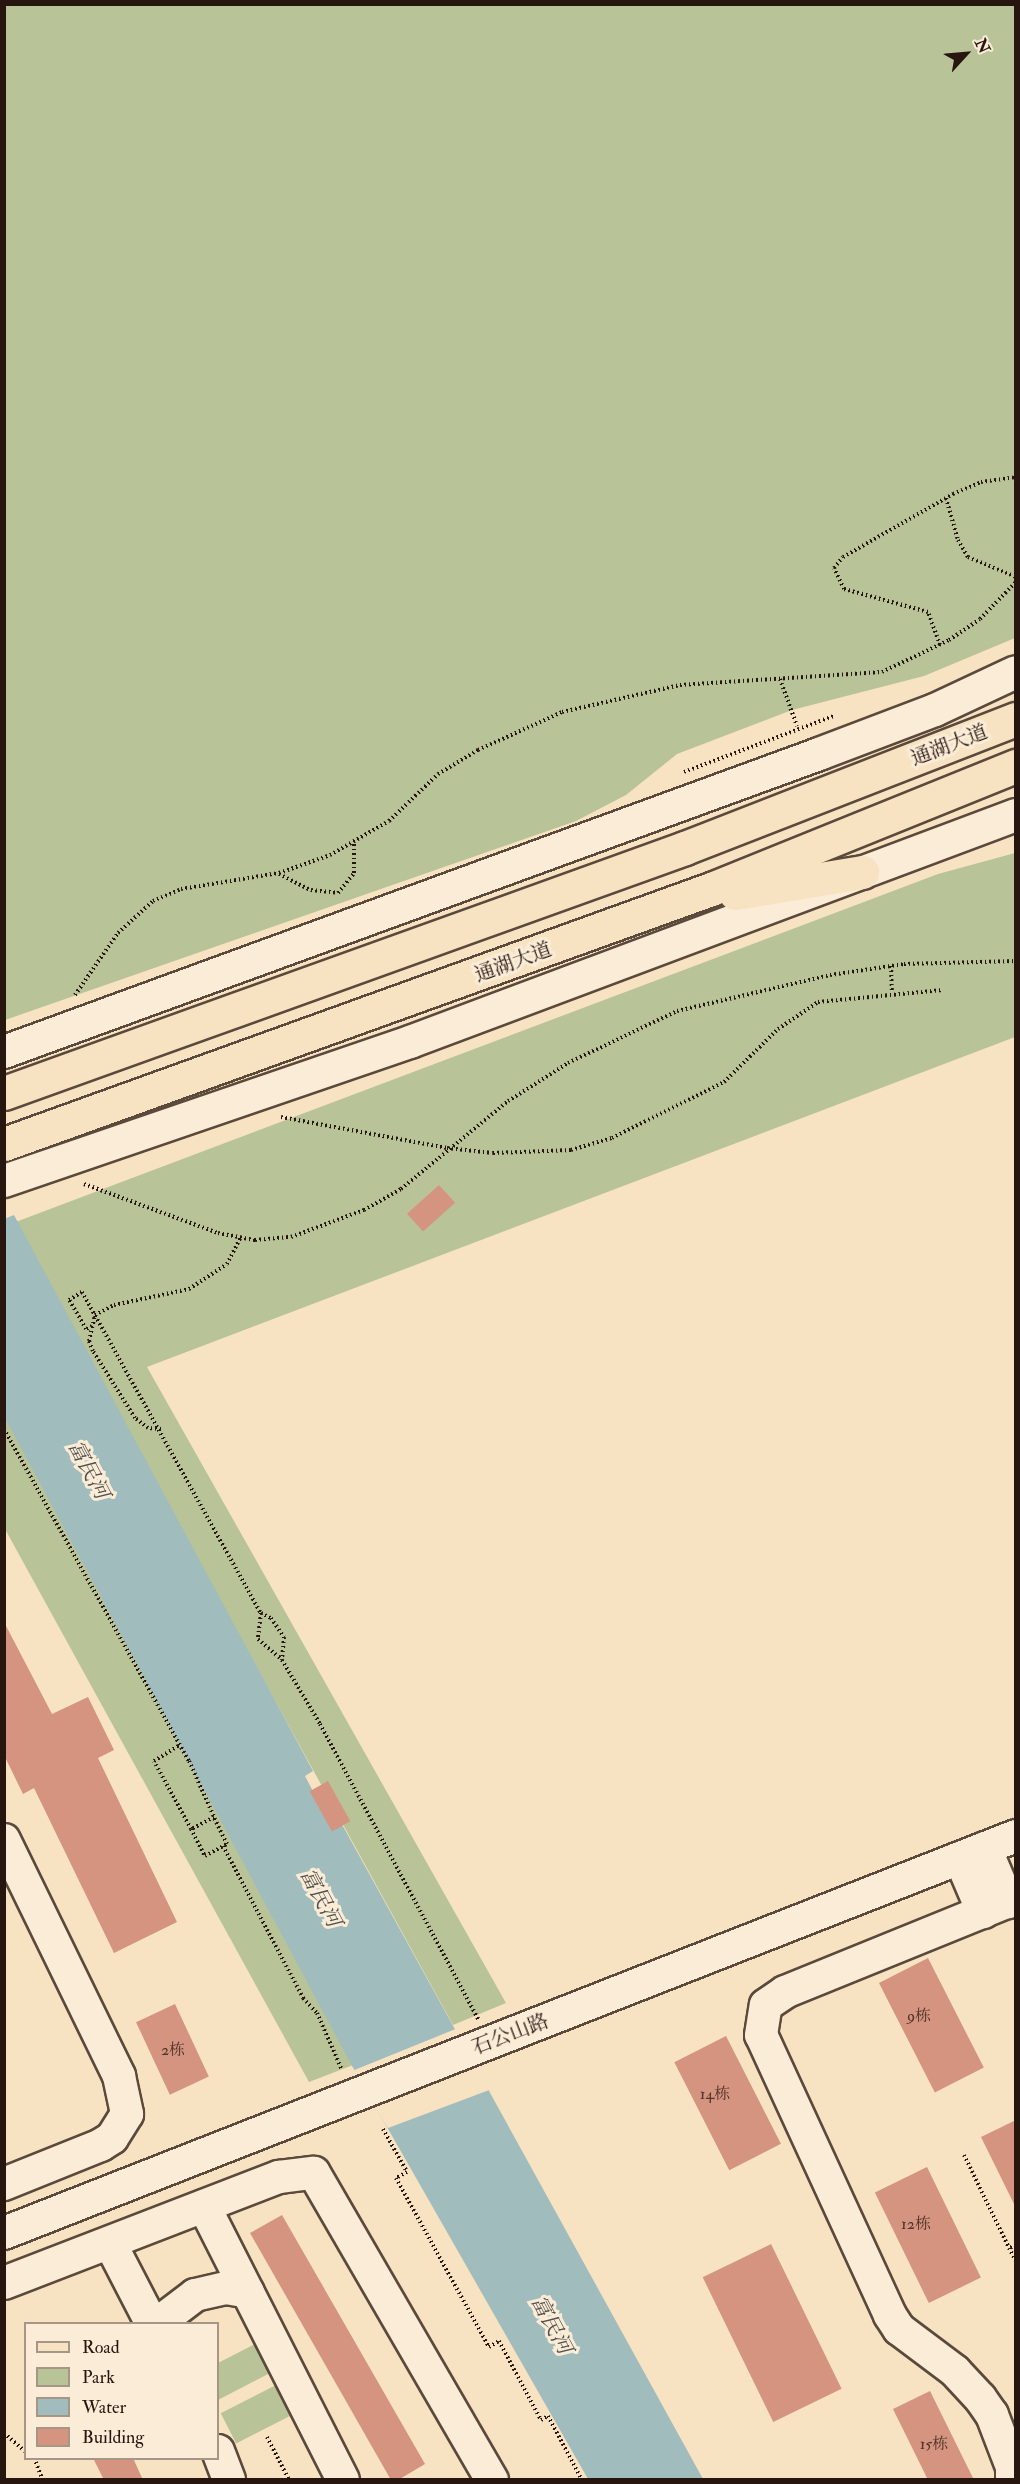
<!DOCTYPE html>
<meta charset="utf-8">
<style>
body{margin:0}
#map{position:relative;width:1020px;height:2484px;overflow:hidden;background:#f7e2c1;font-family:"IM FELL Double Pica","Noto Serif SC",serif}
div>[style]{position:absolute}
.green>*{inset:0;background:#b8c497;transform-origin:0 0}
.water>*{inset:0;background:#a0bcbc}
.pier>*{inset:0;background:#f7e2c1}
.building>*{inset:0;background:#d5947f;transform-origin:0 0}
.path>*{height:4px;margin-top:-2px;transform-origin:0;background:repeating-linear-gradient(90deg,#27160f 0 1.5px,transparent 0 4.5px)}
.roads{filter:drop-shadow(2px 0 #5b493c) drop-shadow(-2px 0 #5b493c) drop-shadow(0 2px #5b493c) drop-shadow(0 -2px #5b493c)}
.minor>*{height:32px;margin:-16px;padding:0 16px;transform-origin:16px;border-radius:16px;background:#faecd7}
.major>*{height:33px;margin:-16.5px;padding:0 16.5px;transform-origin:16.5px;border-radius:16.5px;background:#f7e2c1}
span{translate:-50% -50%;white-space:nowrap;text-align:center;line-height:1.15;-webkit-text-stroke:6px #faecd7;paint-order:stroke}
.number-label{font-size:16px;color:#52362b}
.number-label span{-webkit-text-stroke-width:0}
.street-label{font-size:20px;color:#27160f}
.water-label{font-size:21px;color:#51504c;font-style:italic}
.frame{position:absolute;inset:0;border:6px solid #27160f;pointer-events:none}
.legend{position:absolute;left:24px;top:2322px;width:195px;height:138px;box-sizing:border-box;background:#faecd7;border:2px solid #a69687;margin:0;padding:8px 10px;list-style:none;font-size:18px;color:#27160f}
.legend li{display:flex;align-items:center;gap:12px;height:30px}
.legend b{width:30px;border:2px solid #a69687}
.north{position:absolute;left:936px;top:24px;width:60px;height:60px;-webkit-text-stroke:4px #faecd7;paint-order:stroke;rotate:64deg;font-size:16px;font-weight:700;line-height:24px;text-align:center;color:#27160f}
.north::after{content:'';display:block;margin:auto;width:21px;height:27px;background:#27160f;clip-path:polygon(50% 0,100% 100%,50% 72%,0 100%)}
</style>
<div id="map">
<div class="green">
<i style="clip-path:polygon(4px 5px,1015px 5px,1015px 638px,924px 676px,792px 710px,677px 754px,626px 795px,576px 821px,5px 1020px)"></i>
<i style="clip-path:polygon(1015px 853px,1015px 1037px,147px 1367px,506px 2003px,453px 2025px,13px 1223px,938px 874px)"></i>
<i style="clip-path:polygon(4px 1412px,366px 2060px,309px 2082px,5px 1529px)"></i>
<i style="clip-path:polygon(255px 2344px,270px 2373px,218px 2400px,218px 2363px)"></i>
<i style="left:276px;top:2385px;width:34px;height:62px;rotate:63deg"></i>
</div>
<div class="water">
<i style="clip-path:polygon(14px 1215px,313px 1771px,305px 1776px,330px 1824px,339px 1819px,703px 2479px,588px 2479px,351px 2064px,5px 1418px,4px 1219px)"></i>
</div>
<div class="pier">
<i style="clip-path:polygon(458px 2028px,492px 2089px,388px 2128px,352px 2071px)"></i>
</div>
<div class="building">
<i style="left:439px;top:1185px;width:24px;height:43px;rotate:48deg"></i>
<i style="clip-path:polygon(4px 1622px,52px 1714px,88px 1697px,114px 1750px,98px 1758px,177px 1922px,114px 1953px,34px 1788px,23px 1794px,4px 1755px)"></i>
<i style="left:328px;top:1781px;width:46px;height:21px;rotate:61deg"></i>
<i style="left:928px;top:1958px;width:123px;height:55px;rotate:63deg"></i>
<i style="left:175px;top:2004px;width:80px;height:43px;rotate:65deg"></i>
<i style="left:726px;top:2036px;width:121px;height:58px;rotate:63deg"></i>
<i style="clip-path:polygon(1016px 2120px,1016px 2208px,981px 2137px)"></i>
<i style="left:927px;top:2167px;width:123px;height:58px;rotate:64deg"></i>
<i style="clip-path:polygon(282px 2215px,425px 2464px,398px 2480px,391px 2480px,250px 2233px)"></i>
<i style="left:771px;top:2244px;width:161px;height:76px;rotate:64deg"></i>
<i style="clip-path:polygon(930px 2391px,974px 2480px,928px 2480px,893px 2409px)"></i>
<i style="clip-path:polygon(93px 2458px,133px 2458px,143px 2480px,104px 2480px)"></i>
</div>
<div class="path">
<i style="left:946px;top:498px;width:44px;rotate:74.1deg"></i>
<i style="left:958px;top:540px;width:20px;rotate:60deg"></i>
<i style="left:968px;top:557px;width:52px;rotate:22.6deg"></i>
<i style="left:940px;top:645px;width:35px;rotate:-110deg"></i>
<i style="left:928px;top:612px;width:87px;rotate:-164.7deg"></i>
<i style="left:844px;top:589px;width:23px;rotate:-115deg"></i>
<i style="left:834px;top:568px;width:14px;rotate:-51deg"></i>
<i style="left:843px;top:557px;width:127px;rotate:-29.8deg"></i>
<i style="left:953px;top:494px;width:30px;rotate:-23deg"></i>
<i style="left:981px;top:482px;width:35px;rotate:-8deg"></i>
<i style="left:780px;top:679px;width:50px;rotate:70.1deg"></i>
<i style="left:684px;top:772px;width:160px;rotate:-20.5deg"></i>
<i style="left:279px;top:874px;width:36px;rotate:27deg"></i>
<i style="left:311px;top:890px;width:27px;rotate:6deg"></i>
<i style="left:338px;top:893px;width:26px;rotate:-51deg"></i>
<i style="left:354px;top:873px;width:30px;rotate:-90deg"></i>
<i style="left:891px;top:966px;width:27px;rotate:88deg"></i>
<i style="left:75px;top:995px;width:75px;rotate:-55.3deg"></i>
<i style="left:118px;top:933px;width:47px;rotate:-42.4deg"></i>
<i style="left:153px;top:901px;width:30px;rotate:-23deg"></i>
<i style="left:181px;top:889px;width:99px;rotate:-9.3deg"></i>
<i style="left:279px;top:873px;width:54px;rotate:-19.4deg"></i>
<i style="left:330px;top:855px;width:68px;rotate:-30deg"></i>
<i style="left:389px;top:821px;width:68px;rotate:-43.8deg"></i>
<i style="left:438px;top:774px;width:47px;rotate:-31deg"></i>
<i style="left:478px;top:750px;width:92px;rotate:-24.3deg"></i>
<i style="left:562px;top:712px;width:121px;rotate:-12.9deg"></i>
<i style="left:680px;top:685px;width:202px;rotate:-3.7deg"></i>
<i style="left:882px;top:672px;width:74px;rotate:-25.5deg"></i>
<i style="left:949px;top:640px;width:37px;rotate:-34deg"></i>
<i style="left:980px;top:619px;width:52px;rotate:-45.8deg"></i>
<i style="left:281px;top:1117px;width:169px;rotate:10.6deg"></i>
<i style="left:447px;top:1148px;width:46px;rotate:6.2deg"></i>
<i style="left:493px;top:1153px;width:78px;rotate:-2.2deg"></i>
<i style="left:571px;top:1150px;width:43px;rotate:-16.3deg"></i>
<i style="left:612px;top:1138px;width:125px;rotate:-26.6deg"></i>
<i style="left:724px;top:1082px;width:76px;rotate:-44.5deg"></i>
<i style="left:778px;top:1029px;width:48px;rotate:-34deg"></i>
<i style="left:818px;top:1002px;width:125px;rotate:-5.5deg"></i>
<i style="left:84px;top:1184px;width:143px;rotate:20.1deg"></i>
<i style="left:218px;top:1233px;width:38px;rotate:11deg"></i>
<i style="left:255px;top:1240px;width:36px;rotate:-5deg"></i>
<i style="left:291px;top:1237px;width:78px;rotate:-20.3deg"></i>
<i style="left:364px;top:1210px;width:43px;rotate:-29.6deg"></i>
<i style="left:401px;top:1189px;width:139px;rotate:-39.4deg"></i>
<i style="left:508px;top:1101px;width:71px;rotate:-32.3deg"></i>
<i style="left:568px;top:1063px;width:121px;rotate:-25.5deg"></i>
<i style="left:677px;top:1011px;width:157px;rotate:-13.2deg"></i>
<i style="left:830px;top:975px;width:75px;rotate:-8.5deg"></i>
<i style="left:904px;top:964px;width:112px;rotate:-1.5deg"></i>
<i style="left:92px;top:1326px;width:7px;rotate:153deg"></i>
<i style="left:86px;top:1329px;width:34px;rotate:-120deg"></i>
<i style="left:69px;top:1300px;width:15px;rotate:-32deg"></i>
<i style="left:82px;top:1292px;width:368px;rotate:60.9deg"></i>
<i style="left:261px;top:1613px;width:26px;rotate:97deg"></i>
<i style="left:258px;top:1639px;width:32px;rotate:41deg"></i>
<i style="left:282px;top:1660px;width:74px;rotate:59.3deg"></i>
<i style="left:320px;top:1724px;width:335px;rotate:61.8deg"></i>
<i style="left:4px;top:1429px;width:380px;rotate:60.9deg"></i>
<i style="left:189px;top:1761px;width:61px;rotate:65.9deg"></i>
<i style="left:214px;top:1817px;width:26px;rotate:152deg"></i>
<i style="left:191px;top:1829px;width:77px;rotate:-118.6deg"></i>
<i style="left:154px;top:1761px;width:31px;rotate:-32deg"></i>
<i style="left:161px;top:1429px;width:13px;rotate:-176deg"></i>
<i style="left:148px;top:1428px;width:16px;rotate:-142deg"></i>
<i style="left:135px;top:1418px;width:79px;rotate:-122.1deg"></i>
<i style="left:93px;top:1351px;width:11px;rotate:-112deg"></i>
<i style="left:89px;top:1341px;width:27px;rotate:-77deg"></i>
<i style="left:95px;top:1315px;width:21px;rotate:-28deg"></i>
<i style="left:114px;top:1305px;width:77px;rotate:-12deg"></i>
<i style="left:189px;top:1289px;width:45px;rotate:-33.3deg"></i>
<i style="left:227px;top:1264px;width:29px;rotate:-63deg"></i>
<i style="left:261px;top:1613px;width:11px;rotate:27deg"></i>
<i style="left:271px;top:1618px;width:23px;rotate:56deg"></i>
<i style="left:284px;top:1637px;width:23px;rotate:95deg"></i>
<i style="left:191px;top:1829px;width:30px;rotate:63deg"></i>
<i style="left:205px;top:1856px;width:25px;rotate:-29deg"></i>
<i style="left:227px;top:1844px;width:30px;rotate:-116deg"></i>
<i style="left:223px;top:1846px;width:172px;rotate:62.2deg"></i>
<i style="left:303px;top:1998px;width:21px;rotate:47deg"></i>
<i style="left:317px;top:2013px;width:62px;rotate:66.3deg"></i>
<i style="left:383px;top:2129px;width:49px;rotate:60.8deg"></i>
<i style="left:407px;top:2172px;width:13px;rotate:151deg"></i>
<i style="left:396px;top:2178px;width:193px;rotate:61.2deg"></i>
<i style="left:489px;top:2347px;width:12px;rotate:-31deg"></i>
<i style="left:499px;top:2341px;width:89px;rotate:62deg"></i>
<i style="left:541px;top:2420px;width:8px;rotate:-30deg"></i>
<i style="left:548px;top:2416px;width:72px;rotate:62deg"></i>
<i style="left:964px;top:2155px;width:103px;rotate:64.2deg"></i>
<i style="left:1016px;top:2245px;width:8px;rotate:157deg"></i>
<i style="left:1009px;top:2248px;width:15px;rotate:62deg"></i>
<i style="left:4px;top:2433px;width:29px;rotate:41deg"></i>
<i style="left:267px;top:2437px;width:48px;rotate:62.9deg"></i>
<i style="left:34px;top:2458px;width:24px;rotate:68deg"></i>
</div>
<div class="roads">
<div class="minor">
<i style="left:4px;top:1052px;width:868px;rotate:-20.08deg"></i>
<i style="left:819px;top:754px;width:124px;rotate:-20.8deg"></i>
<i style="left:935px;top:710px;width:89px;rotate:-25.1deg"></i>
<i style="left:4px;top:1181px;width:429px;rotate:-18.9deg"></i>
<i style="left:410px;top:1042px;width:647px;rotate:-20.54deg"></i>
<i style="left:4px;top:1840px;width:263px;rotate:64deg"></i>
<i style="left:119px;top:2076px;width:39px;rotate:78deg"></i>
<i style="left:127px;top:2114px;width:28px;rotate:122deg"></i>
<i style="left:112px;top:2138px;width:13px;rotate:148deg"></i>
<i style="left:101px;top:2145px;width:105px;rotate:158.1deg"></i>
<i style="left:985px;top:1848px;width:59px;rotate:66.9deg"></i>
<i style="left:960px;top:1858px;width:59px;rotate:66.9deg"></i>
<i style="left:204px;top:2206px;width:307px;rotate:63.1deg"></i>
<i style="left:4px;top:2233px;width:1087px;rotate:-21.42deg"></i>
<i style="left:110px;top:2243px;width:91px;rotate:62.6deg"></i>
<i style="left:4px;top:2283px;width:295px;rotate:-21.1deg"></i>
<i style="left:279px;top:2177px;width:35px;rotate:-7deg"></i>
<i style="left:314px;top:2173px;width:355px;rotate:59.9deg"></i>
<i style="left:157px;top:2324px;width:48px;rotate:-37.3deg"></i>
<i style="left:195px;top:2295px;width:32px;rotate:-13deg"></i>
<i style="left:226px;top:2288px;width:22px;rotate:10deg"></i>
<i style="left:218px;top:2451px;width:31px;rotate:69deg"></i>
<i style="left:1012px;top:2480px;width:13px;rotate:-90deg"></i>
<i style="left:1012px;top:2467px;width:56px;rotate:-111deg"></i>
<i style="left:992px;top:2415px;width:21px;rotate:-125deg"></i>
<i style="left:980px;top:2398px;width:37px;rotate:-133deg"></i>
<i style="left:955px;top:2371px;width:70px;rotate:-143.1deg"></i>
<i style="left:899px;top:2329px;width:17px;rotate:-123deg"></i>
<i style="left:890px;top:2315px;width:308px;rotate:-114.7deg"></i>
<i style="left:761px;top:2035px;width:30px;rotate:-81deg"></i>
<i style="left:766px;top:2005px;width:23px;rotate:-34deg"></i>
<i style="left:785px;top:1992px;width:249px;rotate:-22.1deg"></i>
</div>
<div class="major">
<i style="left:735px;top:893px;width:129px;rotate:-9.4deg"></i>
<i style="left:4px;top:1093px;width:724px;rotate:-19.79deg"></i>
<i style="left:685px;top:848px;width:355px;rotate:-21.3deg"></i>
<i style="left:4px;top:1144px;width:752px;rotate:-19.83deg"></i>
<i style="left:711px;top:889px;width:329px;rotate:-22deg"></i>
</div>
</div>
<div class="number-label">
<span style="left:919px;top:2016px">9栋</span>
<span style="left:173px;top:2050px">2栋</span>
<span style="left:715px;top:2094px">14栋</span>
<span style="left:916px;top:2224px">12栋</span>
<span style="left:934px;top:2444px">15栋</span>
</div>
<div class="street-label">
<span style="left:949px;top:745px;rotate:-21deg">通湖大道</span>
<span style="left:513px;top:962px;rotate:-20deg">通湖大道</span>
<span style="left:510px;top:2034px;rotate:-21deg">石公山路</span>
</div>
<div class="water-label">
<span style="left:88px;top:1470px;rotate:62deg">富民河</span>
<span style="left:320px;top:1898px;rotate:62deg">富民河</span>
<span style="left:551px;top:2325px;rotate:62deg">富民河</span>
</div>
<div class="frame"></div>
<ul class="legend">
<li><b style="height:8px;background:#f7e2c1"></b>Road</li>
<li><b style="height:16px;background:#b8c497"></b>Park</li>
<li><b style="height:16px;background:#a0bcbc"></b>Water</li>
<li><b style="height:16px;background:#d5947f"></b>Building</li>
</ul>
<div class="north">N</div>
</div>
